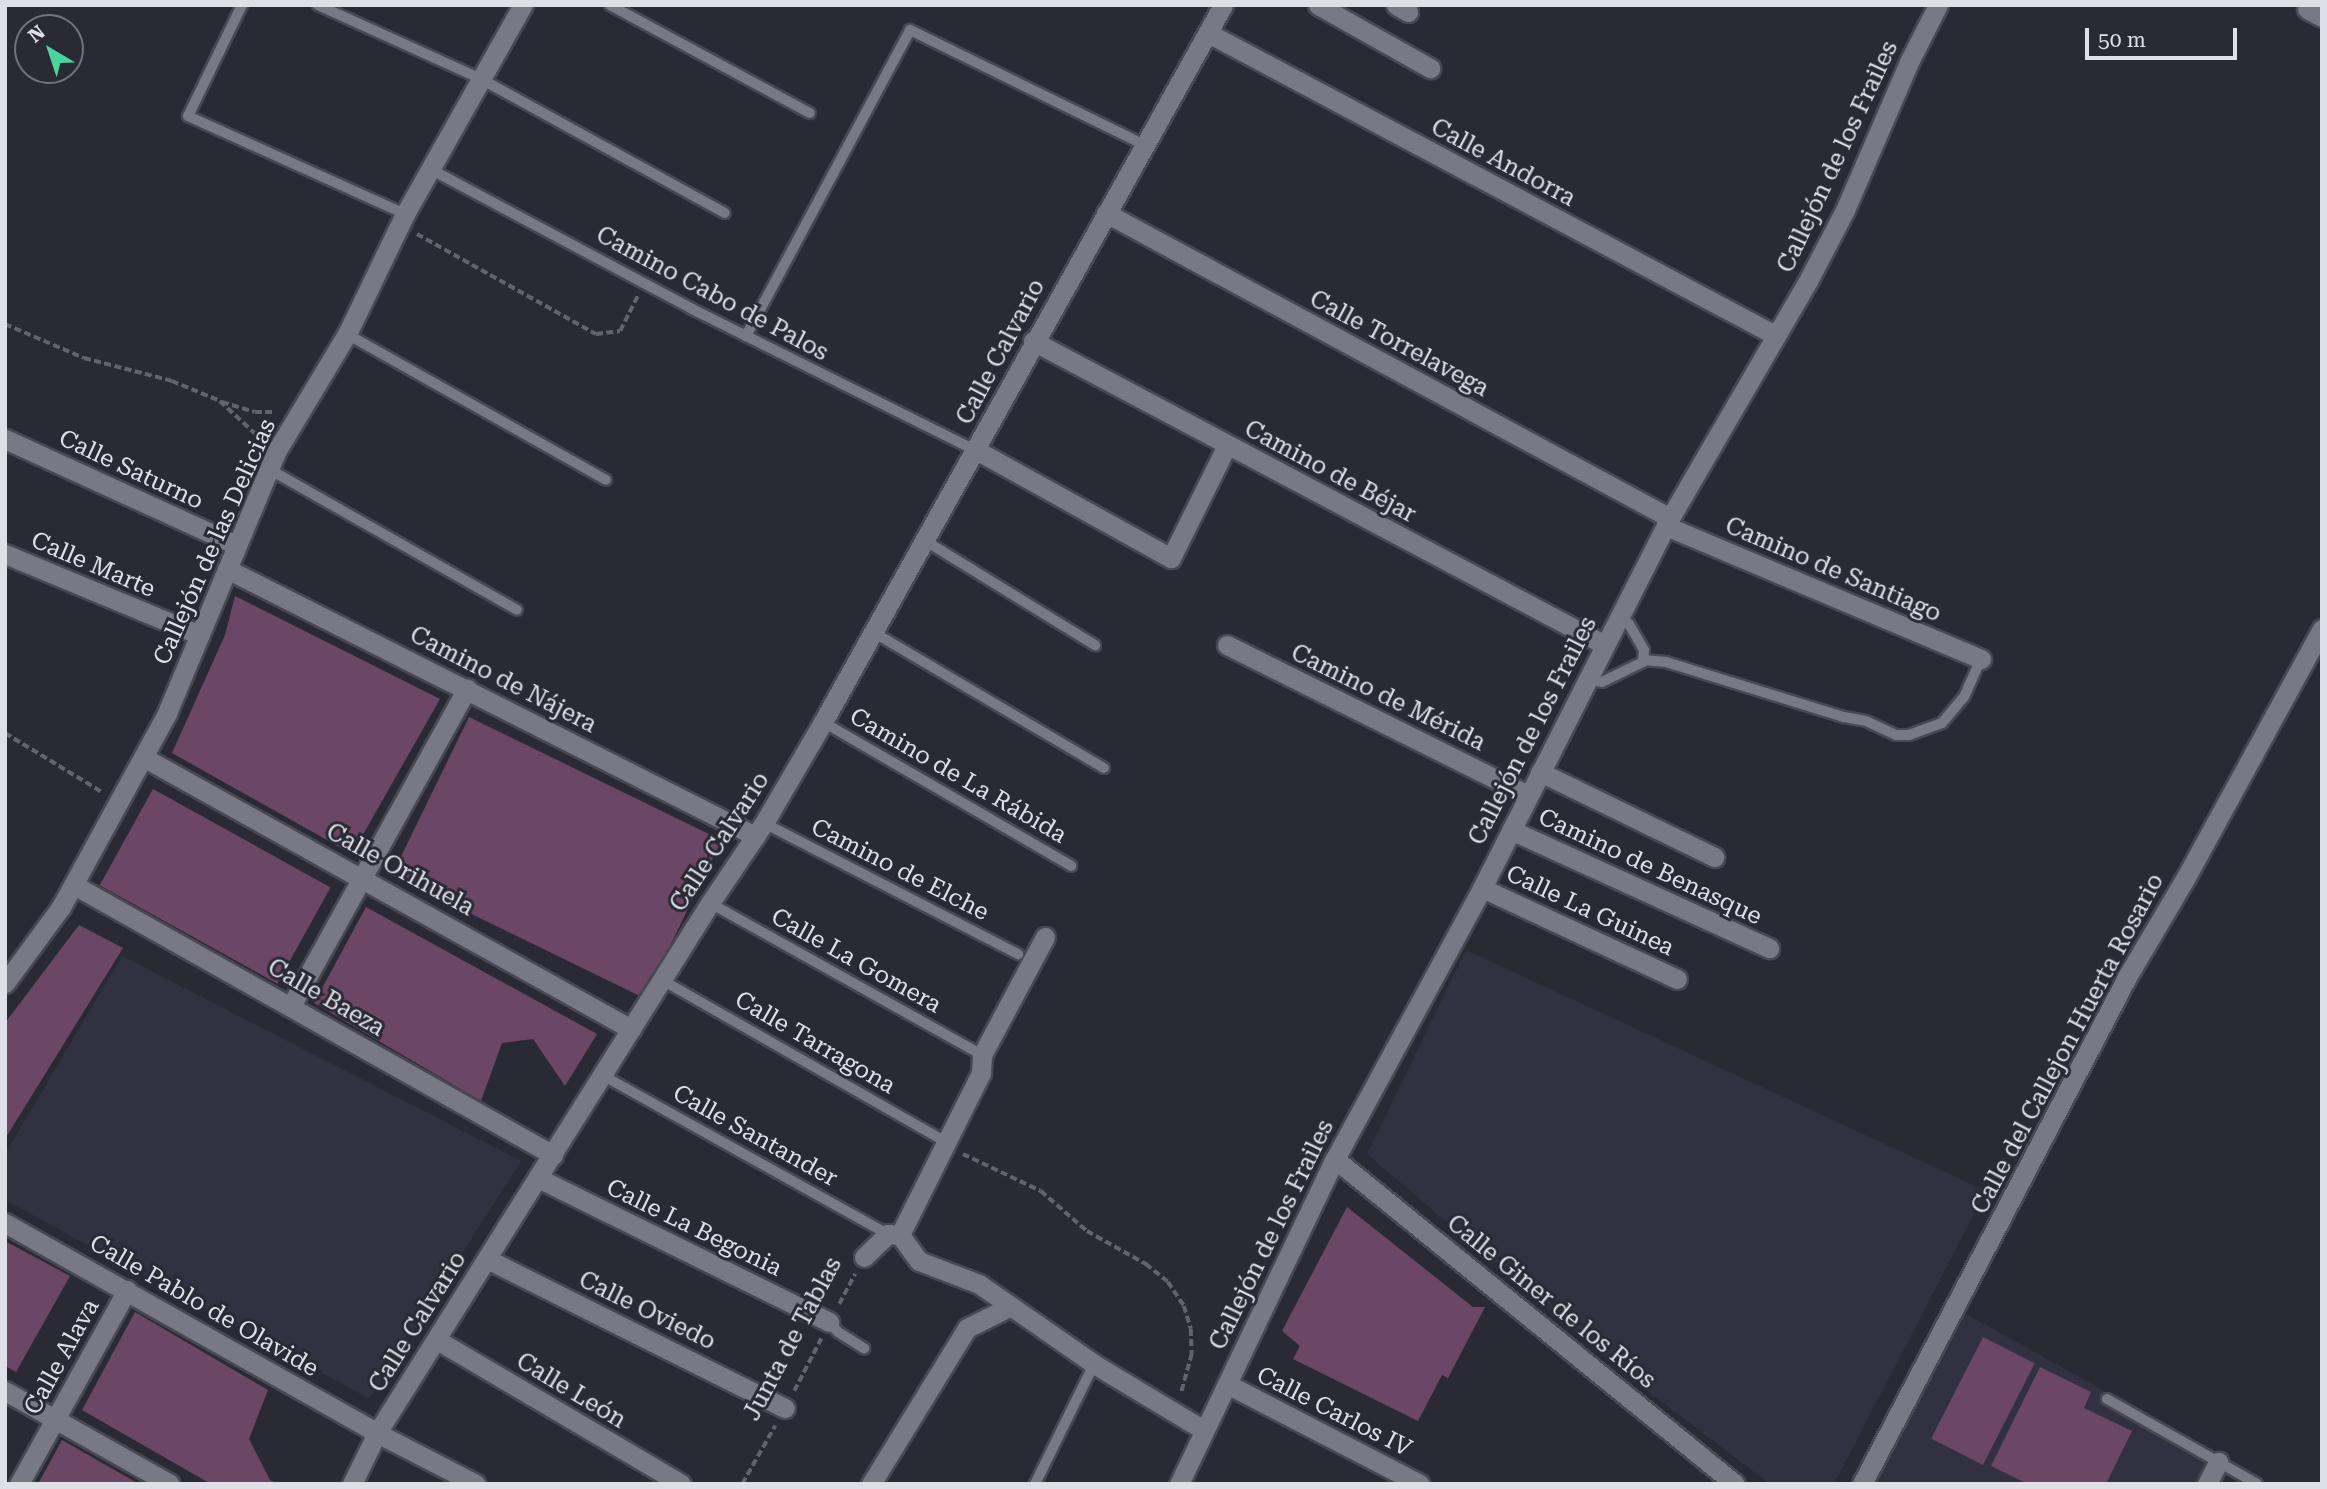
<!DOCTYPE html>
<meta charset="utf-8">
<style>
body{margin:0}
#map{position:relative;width:2327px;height:1489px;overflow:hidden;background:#2a2a35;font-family:"Roboto Serif",serif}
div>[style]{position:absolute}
.built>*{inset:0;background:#313142}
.green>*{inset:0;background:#6c4665;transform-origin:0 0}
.path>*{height:3.5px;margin-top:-1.75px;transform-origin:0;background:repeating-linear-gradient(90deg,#63636d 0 7px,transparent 0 10.5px)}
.roads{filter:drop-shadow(2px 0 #474851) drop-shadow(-2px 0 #474851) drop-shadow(0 2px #474851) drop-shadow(0 -2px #474851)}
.lane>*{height:10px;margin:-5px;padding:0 5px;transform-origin:5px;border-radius:5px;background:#797986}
.street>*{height:19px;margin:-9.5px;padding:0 9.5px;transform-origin:9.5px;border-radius:9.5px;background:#797986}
span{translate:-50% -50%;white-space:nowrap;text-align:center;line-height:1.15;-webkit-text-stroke:6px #2a2a35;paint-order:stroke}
.street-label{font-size:24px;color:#dfe0e7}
.frame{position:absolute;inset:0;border:7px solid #dfe0e7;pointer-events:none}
.north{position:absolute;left:14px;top:14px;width:70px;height:70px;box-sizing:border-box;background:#2a2a35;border:2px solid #72737c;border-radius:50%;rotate:321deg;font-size:19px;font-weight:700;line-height:28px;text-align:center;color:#dfe0e7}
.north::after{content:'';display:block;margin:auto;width:24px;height:32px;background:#4bd49b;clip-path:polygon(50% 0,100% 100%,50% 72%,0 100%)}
.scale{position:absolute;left:2085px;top:28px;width:152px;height:32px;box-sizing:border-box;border:4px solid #dfe0e7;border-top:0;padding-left:9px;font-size:21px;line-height:24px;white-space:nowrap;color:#dfe0e7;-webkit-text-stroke:5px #2a2a35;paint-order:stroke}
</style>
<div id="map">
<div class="built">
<i style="clip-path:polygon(1466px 950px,1986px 1191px,1834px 1484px,1770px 1484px,1625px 1374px,1367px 1154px)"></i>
<i style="clip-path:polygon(122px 956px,521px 1161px,370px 1399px,5px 1200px,5px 1154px)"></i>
<i style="clip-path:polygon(1966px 1314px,2216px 1453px,2200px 1484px,1875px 1484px)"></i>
</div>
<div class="green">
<i style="clip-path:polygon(235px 596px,440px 699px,352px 854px,172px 753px,225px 635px)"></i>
<i style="left:469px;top:717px;width:281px;height:176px;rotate:26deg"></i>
<i style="left:153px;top:789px;width:203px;height:110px;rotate:29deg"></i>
<i style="clip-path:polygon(366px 907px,597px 1034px,565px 1086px,533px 1039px,502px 1043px,481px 1101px,314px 1003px)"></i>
<i style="clip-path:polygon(79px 925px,123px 948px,5px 1139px,5px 1023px)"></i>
<i style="clip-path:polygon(1347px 1207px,1473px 1307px,1485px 1307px,1448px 1378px,1442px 1375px,1418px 1421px,1293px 1359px,1300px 1346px,1282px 1331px)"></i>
<i style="clip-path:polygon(5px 1241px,70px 1276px,16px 1372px,5px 1366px)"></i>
<i style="clip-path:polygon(135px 1312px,268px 1390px,249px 1439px,270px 1480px,278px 1484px,211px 1484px,82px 1410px)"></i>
<i style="left:1983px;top:1337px;width:58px;height:114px;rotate:27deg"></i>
<i style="clip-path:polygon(2040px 1367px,2091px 1392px,2084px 1408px,2132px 1431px,2106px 1484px,2028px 1484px,1991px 1466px)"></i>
<i style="clip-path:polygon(62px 1440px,139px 1484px,38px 1484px)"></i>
</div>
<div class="path">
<i style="left:417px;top:234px;width:205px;rotate:29.2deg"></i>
<i style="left:596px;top:334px;width:24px;rotate:-7deg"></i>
<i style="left:620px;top:331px;width:40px;rotate:-63.4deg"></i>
<i style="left:5px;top:324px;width:86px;rotate:23.3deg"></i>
<i style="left:84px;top:358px;width:91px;rotate:14.6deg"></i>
<i style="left:172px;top:381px;width:52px;rotate:22.6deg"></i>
<i style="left:220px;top:401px;width:56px;rotate:42.8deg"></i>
<i style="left:222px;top:402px;width:34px;rotate:17deg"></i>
<i style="left:255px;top:412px;width:21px"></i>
<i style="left:5px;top:733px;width:114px;rotate:31.3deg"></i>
<i style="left:963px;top:1154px;width:86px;rotate:25.4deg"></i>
<i style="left:1041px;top:1191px;width:61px;rotate:41deg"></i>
<i style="left:1087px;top:1231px;width:68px;rotate:29.2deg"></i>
<i style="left:1146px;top:1264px;width:28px;rotate:39deg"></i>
<i style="left:1168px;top:1282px;width:29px;rotate:56deg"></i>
<i style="left:1184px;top:1306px;width:24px;rotate:73deg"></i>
<i style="left:1191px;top:1329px;width:25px;rotate:88deg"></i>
<i style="left:1192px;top:1354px;width:41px;rotate:105.4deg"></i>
<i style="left:839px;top:1304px;width:34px;rotate:-62deg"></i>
<i style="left:794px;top:1391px;width:59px;rotate:-62.6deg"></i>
<i style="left:742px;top:1484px;width:67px;rotate:-60.4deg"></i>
</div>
<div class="roads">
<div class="lane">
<i style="left:242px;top:5px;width:123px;rotate:115.9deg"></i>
<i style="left:188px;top:116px;width:238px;rotate:24.3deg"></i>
<i style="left:318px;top:5px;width:179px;rotate:24.4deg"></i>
<i style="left:481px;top:79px;width:278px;rotate:28.8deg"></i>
<i style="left:610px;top:5px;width:227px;rotate:28.4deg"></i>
<i style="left:432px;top:170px;width:295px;rotate:28.1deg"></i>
<i style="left:692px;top:309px;width:316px;rotate:26.5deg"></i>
<i style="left:347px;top:334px;width:297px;rotate:29.4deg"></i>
<i style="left:746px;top:336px;width:347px;rotate:-61.8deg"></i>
<i style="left:910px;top:30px;width:262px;rotate:26.1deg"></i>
<i style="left:269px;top:469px;width:285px;rotate:29.6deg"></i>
<i style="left:924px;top:540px;width:201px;rotate:31.6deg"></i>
<i style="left:873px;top:632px;width:268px;rotate:30.5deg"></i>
<i style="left:1644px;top:660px;width:22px;rotate:5deg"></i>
<i style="left:1666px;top:662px;width:186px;rotate:17.2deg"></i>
<i style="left:1844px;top:717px;width:22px;rotate:10deg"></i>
<i style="left:1866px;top:721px;width:33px;rotate:25deg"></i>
<i style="left:1896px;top:735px;width:13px"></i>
<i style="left:1909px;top:735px;width:35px;rotate:-20deg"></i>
<i style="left:1942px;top:723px;width:34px;rotate:-50deg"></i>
<i style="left:1964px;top:697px;width:42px;rotate:-65.9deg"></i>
<i style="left:1587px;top:679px;width:15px;rotate:11deg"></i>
<i style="left:1602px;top:682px;width:46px;rotate:-26deg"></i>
<i style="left:1643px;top:662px;width:12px;rotate:-85deg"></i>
<i style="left:1644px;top:650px;width:30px;rotate:-120deg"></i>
<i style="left:1629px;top:624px;width:13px;rotate:-148deg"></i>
<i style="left:823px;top:722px;width:287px;rotate:30.1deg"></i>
<i style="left:764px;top:823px;width:286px;rotate:27.3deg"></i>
<i style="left:710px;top:903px;width:312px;rotate:29.2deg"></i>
<i style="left:662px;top:980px;width:329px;rotate:29.7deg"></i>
<i style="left:602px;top:1075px;width:327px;rotate:29.1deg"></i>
<i style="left:829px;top:1322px;width:13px;rotate:48deg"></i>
<i style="left:838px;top:1332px;width:31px;rotate:32deg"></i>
<i style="left:2107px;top:1399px;width:172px;rotate:29.5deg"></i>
<i style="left:1035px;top:1484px;width:134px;rotate:-63.8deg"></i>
</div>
<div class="street">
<i style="left:1318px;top:5px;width:129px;rotate:29.4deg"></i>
<i style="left:1396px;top:5px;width:14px;rotate:30deg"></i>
<i style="left:2307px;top:9px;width:17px;rotate:28deg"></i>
<i style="left:1208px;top:33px;width:642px;rotate:28.04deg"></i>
<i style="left:1106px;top:213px;width:641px;rotate:28.4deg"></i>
<i style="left:1033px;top:341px;width:646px;rotate:27.99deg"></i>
<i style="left:5px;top:439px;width:255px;rotate:24.6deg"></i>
<i style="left:976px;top:450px;width:223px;rotate:29deg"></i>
<i style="left:1171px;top:558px;width:126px;rotate:-63.6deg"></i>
<i style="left:1666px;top:526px;width:342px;rotate:22.9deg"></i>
<i style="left:5px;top:554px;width:211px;rotate:22.6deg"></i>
<i style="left:227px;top:569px;width:592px;rotate:26.82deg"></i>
<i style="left:1227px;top:645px;width:336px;rotate:26.5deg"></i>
<i style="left:143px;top:757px;width:559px;rotate:29.13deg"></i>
<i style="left:1540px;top:772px;width:194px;rotate:26deg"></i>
<i style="left:1511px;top:830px;width:284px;rotate:24.6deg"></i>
<i style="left:74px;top:885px;width:550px;rotate:29.41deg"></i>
<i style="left:1482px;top:888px;width:215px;rotate:25deg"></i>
<i style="left:1045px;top:937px;width:134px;rotate:118.1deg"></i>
<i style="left:982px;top:1055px;width:18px;rotate:93deg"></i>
<i style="left:981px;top:1073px;width:181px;rotate:116.6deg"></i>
<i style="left:900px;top:1235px;width:32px;rotate:54deg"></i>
<i style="left:919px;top:1261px;width:64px;rotate:21deg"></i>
<i style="left:979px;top:1284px;width:140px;rotate:34.8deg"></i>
<i style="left:1094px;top:1364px;width:128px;rotate:31deg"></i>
<i style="left:5px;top:983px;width:94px;rotate:-53.6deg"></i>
<i style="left:61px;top:907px;width:221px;rotate:-61.3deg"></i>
<i style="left:167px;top:713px;width:283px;rotate:-67.3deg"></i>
<i style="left:276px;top:452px;width:138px;rotate:-59deg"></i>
<i style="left:347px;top:334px;width:133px;rotate:-64.2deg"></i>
<i style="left:405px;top:214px;width:240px;rotate:-60.6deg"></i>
<i style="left:291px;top:1006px;width:363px;rotate:-61deg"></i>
<i style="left:1335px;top:1159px;width:515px;rotate:39.09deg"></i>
<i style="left:538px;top:1178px;width:325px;rotate:26.3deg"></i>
<i style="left:5px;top:1223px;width:427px;rotate:29.4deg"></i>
<i style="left:377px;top:1433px;width:111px;rotate:27.3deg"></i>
<i style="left:864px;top:1257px;width:33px;rotate:-44deg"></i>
<i style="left:888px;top:1234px;width:12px;rotate:5deg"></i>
<i style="left:487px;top:1259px;width:333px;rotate:26.6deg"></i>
<i style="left:437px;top:1340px;width:283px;rotate:30.5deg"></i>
<i style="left:1227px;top:1384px;width:217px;rotate:27.4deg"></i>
<i style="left:5px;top:1391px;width:189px;rotate:29.4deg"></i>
<i style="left:19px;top:1484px;width:222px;rotate:-60.9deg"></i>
<i style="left:352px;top:1484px;width:57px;rotate:-63.9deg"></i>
<i style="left:377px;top:1433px;width:626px;rotate:-57.86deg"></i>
<i style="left:710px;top:903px;width:97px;rotate:-56deg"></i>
<i style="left:764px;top:823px;width:117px;rotate:-59.7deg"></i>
<i style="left:823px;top:722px;width:821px;rotate:-60.84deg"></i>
<i style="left:871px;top:1484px;width:183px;rotate:-58.4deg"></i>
<i style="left:967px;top:1328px;width:47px;rotate:-26.6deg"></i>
<i style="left:1179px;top:1484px;width:361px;rotate:-64.4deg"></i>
<i style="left:1335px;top:1159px;width:308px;rotate:-61.5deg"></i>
<i style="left:1482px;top:888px;width:415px;rotate:-63.1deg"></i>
<i style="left:1670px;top:518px;width:274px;rotate:-59.8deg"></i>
<i style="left:1808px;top:281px;width:80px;rotate:-62.5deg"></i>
<i style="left:1845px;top:210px;width:163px;rotate:-66.6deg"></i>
<i style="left:1910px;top:60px;width:62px;rotate:-63deg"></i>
<i style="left:1862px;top:1484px;width:572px;rotate:-62.4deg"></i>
<i style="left:2127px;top:977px;width:114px;rotate:-59.4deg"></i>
<i style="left:2185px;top:879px;width:285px;rotate:-61.3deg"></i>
<i style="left:2207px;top:1484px;width:25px;rotate:-63deg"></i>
</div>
</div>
<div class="street-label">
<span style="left:1838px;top:157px;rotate:-65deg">Callejón de los Frailes</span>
<span style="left:1503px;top:163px;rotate:28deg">Calle Andorra</span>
<span style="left:712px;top:294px;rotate:28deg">Camino Cabo de Palos</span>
<span style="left:1399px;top:344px;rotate:28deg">Calle Torrelavega</span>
<span style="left:1001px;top:352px;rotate:-62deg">Calle Calvario</span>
<span style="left:131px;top:470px;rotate:25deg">Calle Saturno</span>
<span style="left:1330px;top:472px;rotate:28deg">Camino de Béjar</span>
<span style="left:215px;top:542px;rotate:-66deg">Callejón de las Delicias</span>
<span style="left:93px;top:565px;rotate:23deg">Calle Marte</span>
<span style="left:1833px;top:570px;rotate:23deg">Camino de Santiago</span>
<span style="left:503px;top:680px;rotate:27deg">Camino de Nájera</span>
<span style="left:1388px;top:698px;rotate:26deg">Camino de Mérida</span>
<span style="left:1533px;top:731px;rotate:-63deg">Callejón de los Frailes</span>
<span style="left:958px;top:776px;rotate:30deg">Camino de La Rábida</span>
<span style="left:720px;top:842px;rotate:-57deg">Calle Calvario</span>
<span style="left:1650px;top:867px;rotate:25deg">Camino de Benasque</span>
<span style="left:400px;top:870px;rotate:29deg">Calle Orihuela</span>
<span style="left:900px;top:870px;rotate:27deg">Camino de Elche</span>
<span style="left:1590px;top:911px;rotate:25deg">Calle La Guinea</span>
<span style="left:856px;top:961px;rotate:29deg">Calle La Gomera</span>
<span style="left:326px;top:998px;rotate:30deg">Calle Baeza</span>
<span style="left:815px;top:1043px;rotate:30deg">Calle Tarragona</span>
<span style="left:2068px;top:1044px;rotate:-62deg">Calle del Callejon Huerta Rosario</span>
<span style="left:755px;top:1136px;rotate:29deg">Calle Santander</span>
<span style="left:694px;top:1228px;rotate:26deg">Calle La Begonia</span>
<span style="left:1272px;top:1235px;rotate:-64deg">Callejón de los Frailes</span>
<span style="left:1551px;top:1302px;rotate:39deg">Calle Giner de los Ríos</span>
<span style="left:204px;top:1306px;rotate:30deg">Calle Pablo de Olavide</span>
<span style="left:647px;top:1311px;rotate:26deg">Calle Oviedo</span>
<span style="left:418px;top:1322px;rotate:-58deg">Calle Calvario</span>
<span style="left:793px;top:1339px;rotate:-62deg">Junta de Tablas</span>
<span style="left:62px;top:1357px;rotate:-61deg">Calle Alava</span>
<span style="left:571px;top:1391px;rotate:31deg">Calle León</span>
<span style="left:1334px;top:1412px;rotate:27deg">Calle Carlos IV</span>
</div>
<div class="frame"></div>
<div class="north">N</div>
<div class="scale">50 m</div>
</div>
